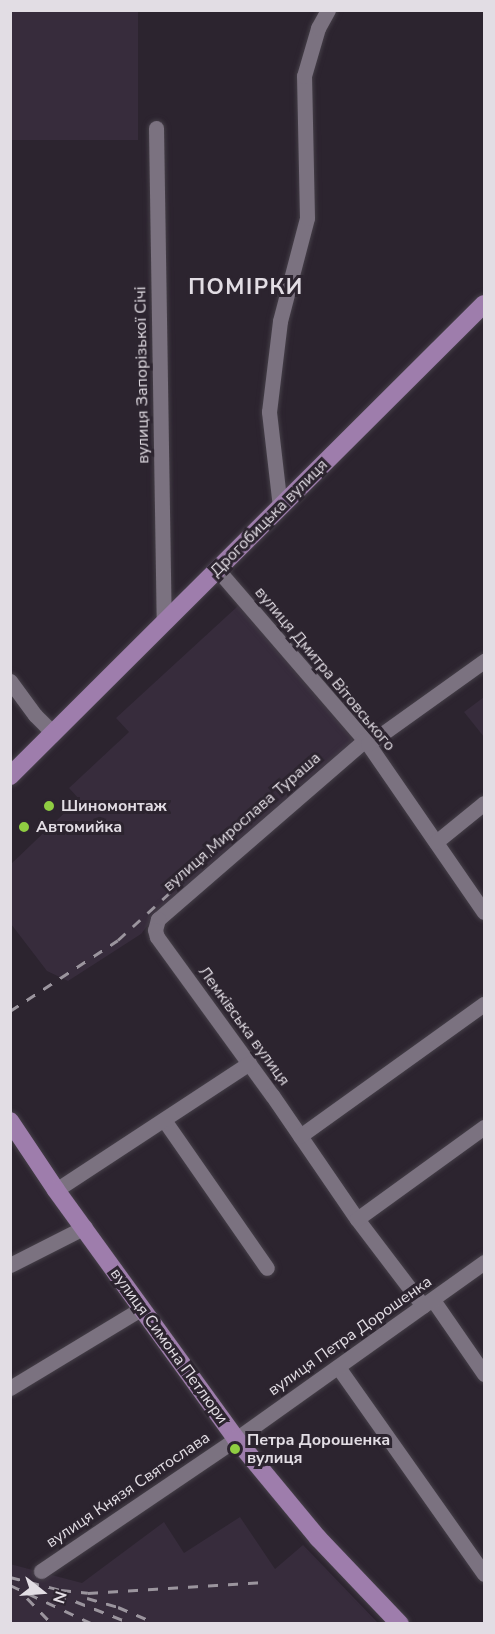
<!DOCTYPE html>
<html>
<head>
<meta charset="utf-8">
<style>
  body { margin:0 }
  #map { position:relative; width:495px; height:1634px; overflow:hidden; background:#2c242f; font-family:"Nunito Sans",sans-serif }
  div>[style] { position:absolute }
  .built>* { inset:0; background:#372c3c; transform-origin:0 0 }
  .roads { filter:drop-shadow(0 0 2px #453f48) drop-shadow(0 0 2px #453f48) }
  .minor>* { height:15px; margin:-7.5px; padding:0 7.5px; transform-origin:7.5px; border-radius:7.5px; background:#7b7280 }
  .major>* { height:18px; margin:-9px; padding:0 9px; transform-origin:9px; border-radius:9px; background:#9e7dac }
  .rail>* { height:3px; margin-top:-1.5px; transform-origin:0; background:repeating-linear-gradient(90deg,#9b959e 0 10px,transparent 0 20px) }
  .dots>* { width:16px; height:16px; translate:-50% -50%; box-sizing:border-box; border:3px solid #2c242f; border-radius:50% }
  span { translate:-50% -50%; white-space:nowrap; text-align:center; line-height:1.15; -webkit-text-stroke:6px #2c242f; paint-order:stroke }
  .street-label { font-size:16px; color:#e2dde4 }
  .poi-label { font-size:16px; color:#e2dde4; font-weight:700 }
  .left { translate:0 -50%; text-align:left }
  .district-label { font-size:22px; color:#e2dde4; font-weight:700; letter-spacing:1.5px }
  .frame { position:absolute; inset:0; border:12px solid #e2dde4; pointer-events:none }
  .north { position:absolute; left:12px; top:1562px; width:60px; height:60px; -webkit-text-stroke:4px #2c242f; paint-order:stroke; rotate:107deg; font-size:16px; font-weight:700; line-height:24px; text-align:center; color:#e2dde4 }
  .north::after { content:''; display:block; margin:auto; width:21px; height:27px; background:#e2dde4; clip-path:polygon(50% 0,100% 100%,50% 72%,0 100%) }
</style>
</head>
<body>
<div id="map">
  <div class="built">
    <i style="left:11px;top:10px;width:127px;height:130px"></i>
    <i style="clip-path:polygon(239px 605px,353px 734px,352px 747px,155px 916px,141px 934px,68px 981px,47px 971px,11px 924px,11px 864px,79px 799px,69px 788px,129px 732px,116px 718px)"></i>
    <i style="clip-path:polygon(484px 697px,484px 737px,464px 712px)"></i>
    <i style="clip-path:polygon(240px 1517px,275px 1569px,303px 1545px,378px 1623px,11px 1623px,10px 1564px,82px 1583px,164px 1522px,184px 1553px)"></i>
  </div>
  <div class="roads">
    <div class="minor">
      <i style="left:156px;top:128px;width:494px;rotate:89.1deg"></i>
      <i style="left:280px;top:507px;width:96px;rotate:-96.6deg"></i>
      <i style="left:269px;top:412px;width:92px;rotate:-83.1deg"></i>
      <i style="left:280px;top:321px;width:106px;rotate:-75.3deg"></i>
      <i style="left:307px;top:218px;width:142px;rotate:-91.2deg"></i>
      <i style="left:304px;top:76px;width:50px;rotate:-73.7deg"></i>
      <i style="left:318px;top:28px;width:21px;rotate:-61deg"></i>
      <i style="left:217px;top:569px;width:231px;rotate:49.2deg"></i>
      <i style="left:368px;top:744px;width:204px;rotate:55.4deg"></i>
      <i style="left:10px;top:681px;width:42px;rotate:53.7deg"></i>
      <i style="left:35px;top:715px;width:25px;rotate:45deg"></i>
      <i style="left:365px;top:740px;width:274px;rotate:139.1deg"></i>
      <i style="left:158px;top:919px;width:11px;rotate:105deg"></i>
      <i style="left:155px;top:930px;width:7px;rotate:74deg"></i>
      <i style="left:157px;top:937px;width:195px;rotate:54deg"></i>
      <i style="left:272px;top:1095px;width:150px;rotate:55.6deg"></i>
      <i style="left:357px;top:1219px;width:109px;rotate:52.8deg"></i>
      <i style="left:368px;top:744px;width:143px;rotate:-35.6deg"></i>
      <i style="left:436px;top:842px;width:62px;rotate:-39.1deg"></i>
      <i style="left:164px;top:1120px;width:180px;rotate:55.2deg"></i>
      <i style="left:300px;top:1136px;width:226px;rotate:-35.7deg"></i>
      <i style="left:56px;top:1190px;width:231px;rotate:-33.3deg"></i>
      <i style="left:357px;top:1219px;width:157px;rotate:-35.9deg"></i>
      <i style="left:10px;top:1265px;width:84px;rotate:-26.9deg"></i>
      <i style="left:433px;top:1300px;width:90px;rotate:55.4deg"></i>
      <i style="left:338px;top:1367px;width:253px;rotate:54.8deg"></i>
      <i style="left:10px;top:1388px;width:154px;rotate:-31.2deg"></i>
      <i style="left:41px;top:1571px;width:235px;rotate:-34.1deg"></i>
      <i style="left:236px;top:1439px;width:305px;rotate:-35.5deg"></i>
    </div>
    <div class="major">
      <i style="left:10px;top:776px;width:669px;rotate:-44.88deg"></i>
      <i style="left:10px;top:1121px;width:83px;rotate:56.3deg"></i>
      <i style="left:56px;top:1190px;width:307px;rotate:54.1deg"></i>
      <i style="left:236px;top:1439px;width:129px;rotate:50.4deg"></i>
      <i style="left:318px;top:1538px;width:119px;rotate:46.4deg"></i>
    </div>
  </div>
  <div class="rail">
    <i style="left:10px;top:1011px;width:129px;rotate:-33.3deg"></i>
    <i style="left:118px;top:940px;width:234px;rotate:-42.4deg"></i>
    <i style="left:10px;top:1577px;width:53px;rotate:14.3deg"></i>
    <i style="left:61px;top:1590px;width:27px;rotate:6deg"></i>
    <i style="left:88px;top:1593px;width:177px;rotate:-3.6deg"></i>
    <i style="left:10px;top:1585px;width:92px;rotate:25.2deg"></i>
    <i style="left:57px;top:1594px;width:82px;rotate:21.5deg"></i>
    <i style="left:27px;top:1598px;width:36px;rotate:46deg"></i>
    <i style="left:87px;top:1598px;width:32px;rotate:16deg"></i>
    <i style="left:118px;top:1607px;width:43px;rotate:23deg"></i>
  </div>
  <div class="dots">
    <i style="left:49px;top:806px;background:#8fcd42"></i>
    <i style="left:24px;top:827px;background:#8fcd42"></i>
    <i style="left:235px;top:1449px;background:#8fcd42"></i>
  </div>
  <div class="street-label">
    <span style="left:142px;top:375px;rotate:-91deg">вулиця Запорізької Січі</span>
    <span style="left:269px;top:518px;rotate:-45deg">Дрогобицька вулиця</span>
    <span style="left:325px;top:669px;rotate:50deg">вулиця Дмитра Вітовського</span>
    <span style="left:242px;top:822px;rotate:-41deg">вулиця Мирослава Тураша</span>
    <span style="left:244px;top:1026px;rotate:54deg">Лемківська вулиця</span>
    <span style="left:350px;top:1336px;rotate:-35deg">вулиця Петра Дорошенка</span>
    <span style="left:169px;top:1346px;rotate:54deg">вулиця Симона Петлюри</span>
    <span style="left:128px;top:1490px;rotate:-34deg">вулиця Князя Святослава</span>
  </div>
  <div class="poi-label">
    <span class="left" style="left:61px;top:806px">Шиномонтаж</span>
    <span class="left" style="left:36px;top:827px">Автомийка</span>
    <span class="left" style="left:247px;top:1449px">Петра Дорошенка<br>вулиця</span>
  </div>
  <div class="district-label">
    <span style="left:246px;top:288px">ПОМІРКИ</span>
  </div>
  <div class="frame"></div>
  <div class="north">N</div>
</div>
</body>
</html>
